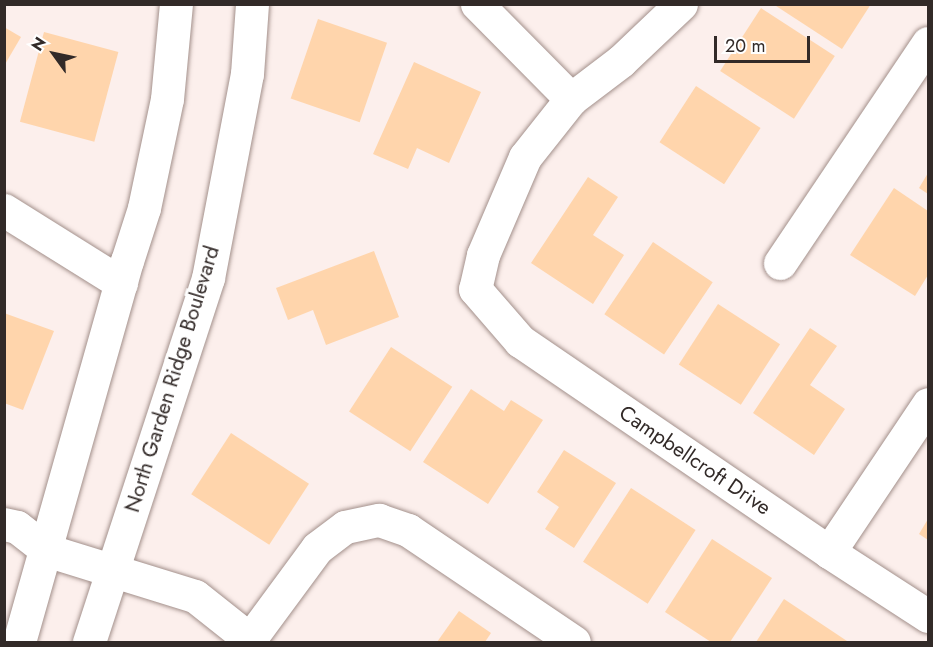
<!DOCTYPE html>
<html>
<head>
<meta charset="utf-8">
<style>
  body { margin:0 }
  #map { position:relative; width:933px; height:647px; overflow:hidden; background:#fcefec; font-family:Jost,sans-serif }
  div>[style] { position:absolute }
  .building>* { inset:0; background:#ffd5ac; transform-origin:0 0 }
  .roads { filter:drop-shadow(0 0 2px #a3908b) drop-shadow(0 0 2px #a3908b) }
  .minor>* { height:33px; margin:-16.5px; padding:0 16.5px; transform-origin:16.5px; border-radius:16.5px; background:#fff }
  .major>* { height:33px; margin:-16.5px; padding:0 16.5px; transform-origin:16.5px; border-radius:16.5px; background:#fff }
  span { translate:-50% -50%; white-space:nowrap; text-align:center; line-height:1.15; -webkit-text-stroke:6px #fff; paint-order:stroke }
  .street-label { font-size:21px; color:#322a28 }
  .frame { position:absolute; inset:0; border:6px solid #322a28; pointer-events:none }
  .north { position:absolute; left:24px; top:24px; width:60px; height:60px; -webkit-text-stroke:4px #fff; paint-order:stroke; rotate:303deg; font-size:16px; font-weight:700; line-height:24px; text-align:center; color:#322a28 }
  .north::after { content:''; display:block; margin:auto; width:21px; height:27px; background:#322a28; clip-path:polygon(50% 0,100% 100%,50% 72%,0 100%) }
  .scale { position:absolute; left:714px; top:36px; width:96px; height:27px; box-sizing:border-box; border:3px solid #322a28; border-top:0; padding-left:8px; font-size:18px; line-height:21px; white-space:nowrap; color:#322a28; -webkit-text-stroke:4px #fff; paint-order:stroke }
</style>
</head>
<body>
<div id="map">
  <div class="building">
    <i style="clip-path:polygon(773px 4px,871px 4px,842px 49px)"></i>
    <i style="left:761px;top:8px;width:88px;height:75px;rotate:33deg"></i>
    <i style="left:318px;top:19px;width:73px;height:84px;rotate:19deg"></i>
    <i style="clip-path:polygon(4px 27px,21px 37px,4px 66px)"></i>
    <i style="left:44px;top:32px;width:77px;height:93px;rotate:15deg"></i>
    <i style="clip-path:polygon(414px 62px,481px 92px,449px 163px,417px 148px,408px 169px,373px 154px)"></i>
    <i style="left:696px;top:86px;width:77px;height:67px;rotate:33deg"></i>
    <i style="clip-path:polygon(928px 173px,928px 194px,919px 188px)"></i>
    <i style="clip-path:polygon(588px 177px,618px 197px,593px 235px,624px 255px,593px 304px,531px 263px)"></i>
    <i style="clip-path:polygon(894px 188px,928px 211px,928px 275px,915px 296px,850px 255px)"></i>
    <i style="left:653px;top:242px;width:72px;height:87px;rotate:34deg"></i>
    <i style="clip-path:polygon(374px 251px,399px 317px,326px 345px,313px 310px,288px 320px,276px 288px)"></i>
    <i style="left:718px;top:304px;width:74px;height:72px;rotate:33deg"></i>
    <i style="clip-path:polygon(4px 313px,54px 331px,23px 410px,4px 403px)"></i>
    <i style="clip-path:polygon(810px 328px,837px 346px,810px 385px,845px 409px,814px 455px,753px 413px)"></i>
    <i style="left:391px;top:347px;width:73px;height:77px;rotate:33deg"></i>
    <i style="clip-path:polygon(471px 389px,504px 411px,511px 400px,543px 420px,488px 504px,423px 462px)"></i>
    <i style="left:231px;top:433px;width:93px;height:73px;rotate:33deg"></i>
    <i style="clip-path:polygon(564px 450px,616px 483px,574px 548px,545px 529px,559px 507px,537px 492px)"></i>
    <i style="left:631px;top:488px;width:77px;height:88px;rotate:33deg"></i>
    <i style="clip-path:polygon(928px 519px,928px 540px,919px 534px)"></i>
    <i style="clip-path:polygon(712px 539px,772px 578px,730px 642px,711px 642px,665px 612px)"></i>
    <i style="clip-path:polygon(784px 599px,847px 641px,846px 642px,756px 642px)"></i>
    <i style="clip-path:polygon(459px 611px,491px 633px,485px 642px,437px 642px)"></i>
  </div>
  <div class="roads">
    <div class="minor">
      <i style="left:477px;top:4px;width:134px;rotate:45.3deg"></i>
      <i style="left:681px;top:4px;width:83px;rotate:136.5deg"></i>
      <i style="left:621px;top:61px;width:63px;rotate:142.8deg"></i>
      <i style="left:571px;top:99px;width:74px;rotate:128.4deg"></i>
      <i style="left:525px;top:157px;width:107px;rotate:113.2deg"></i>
      <i style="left:483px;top:255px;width:35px;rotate:103deg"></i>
      <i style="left:475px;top:289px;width:69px;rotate:49.1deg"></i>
      <i style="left:520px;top:341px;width:374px;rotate:34.3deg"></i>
      <i style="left:829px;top:552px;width:118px;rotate:32.9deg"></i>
      <i style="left:4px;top:210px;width:138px;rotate:32deg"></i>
      <i style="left:780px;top:263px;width:265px;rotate:-56.1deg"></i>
      <i style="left:4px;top:524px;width:13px;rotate:13deg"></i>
      <i style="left:17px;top:527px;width:37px;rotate:38deg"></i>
      <i style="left:46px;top:550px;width:156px;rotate:17.2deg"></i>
      <i style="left:195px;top:596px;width:74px;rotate:38.4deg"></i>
      <i style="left:829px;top:552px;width:178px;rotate:-56.2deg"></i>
      <i style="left:250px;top:639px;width:113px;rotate:-53.6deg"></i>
      <i style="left:317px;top:548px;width:35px;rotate:-37deg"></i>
      <i style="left:345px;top:527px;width:35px;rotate:-12deg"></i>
      <i style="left:379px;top:520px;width:31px;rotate:19deg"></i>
      <i style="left:408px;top:530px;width:200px;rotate:34deg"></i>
    </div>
    <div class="major">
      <i style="left:19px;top:642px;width:396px;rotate:-74.2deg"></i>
      <i style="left:127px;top:261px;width:56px;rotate:-72.2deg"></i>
      <i style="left:144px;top:208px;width:111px;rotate:-78.1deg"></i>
      <i style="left:167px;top:99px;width:95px;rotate:-84.6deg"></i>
      <i style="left:89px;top:642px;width:383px;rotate:-71.9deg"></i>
      <i style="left:208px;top:278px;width:208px;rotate:-79.2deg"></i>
      <i style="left:247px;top:74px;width:70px;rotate:-85.9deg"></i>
    </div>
  </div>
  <div class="street-label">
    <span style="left:172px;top:379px;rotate:-73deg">North Garden Ridge Boulevard</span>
    <span style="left:695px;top:460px;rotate:34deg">Campbellcroft Drive</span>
  </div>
  <div class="frame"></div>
  <div class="north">N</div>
  <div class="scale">20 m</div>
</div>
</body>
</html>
